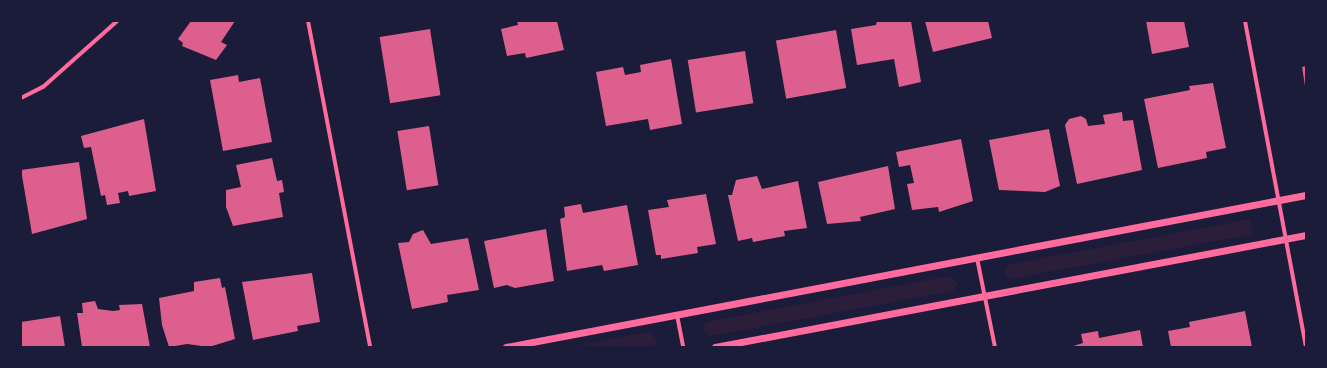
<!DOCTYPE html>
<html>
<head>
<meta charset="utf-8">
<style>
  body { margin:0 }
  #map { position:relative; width:1327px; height:368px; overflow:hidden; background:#1b1b3a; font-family:Signika,sans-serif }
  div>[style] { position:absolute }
  .green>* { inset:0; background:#2a1e3b }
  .building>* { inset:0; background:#dd5f8e; transform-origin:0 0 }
  .minor>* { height:4px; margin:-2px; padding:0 2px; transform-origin:2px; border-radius:2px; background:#ff6b9d }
  .tertiary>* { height:7px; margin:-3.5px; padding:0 3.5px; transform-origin:3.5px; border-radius:3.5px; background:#ff6b9d }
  span { translate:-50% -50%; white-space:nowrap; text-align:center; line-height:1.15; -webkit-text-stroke:3px #1b1b3a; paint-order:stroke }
  .frame { position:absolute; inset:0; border:22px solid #1b1b3a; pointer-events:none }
</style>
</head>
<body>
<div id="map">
  <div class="green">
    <i style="clip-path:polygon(1250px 219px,1253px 234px,1011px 279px,1005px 276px,1005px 268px,1011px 264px)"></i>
    <i style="clip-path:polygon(949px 276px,958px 283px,953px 291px,711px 336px,703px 330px,704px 324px,711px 321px)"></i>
    <i style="clip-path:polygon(649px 332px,658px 341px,653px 347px,570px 347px)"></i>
  </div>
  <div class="building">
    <i style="clip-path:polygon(191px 21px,235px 21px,221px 42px,227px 45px,216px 60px,182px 46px,183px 43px,178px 39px)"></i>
    <i style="clip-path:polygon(517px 21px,557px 21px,564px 50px,526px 58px,525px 53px,507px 56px,501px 29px,518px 25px)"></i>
    <i style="clip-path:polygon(877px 21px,911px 21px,921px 82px,899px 87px,894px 59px,857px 65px,851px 29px,876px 25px)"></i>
    <i style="clip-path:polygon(925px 21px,988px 21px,992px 38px,933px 52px)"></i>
    <i style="clip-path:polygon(1146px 21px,1184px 21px,1189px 47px,1152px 54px)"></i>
    <i style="left:430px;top:29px;width:67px;height:51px;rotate:81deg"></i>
    <i style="left:836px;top:30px;width:59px;height:61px;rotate:80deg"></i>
    <i style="left:745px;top:51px;width:53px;height:58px;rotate:81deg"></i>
    <i style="clip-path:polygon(671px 59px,682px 124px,650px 130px,648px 119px,606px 126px,596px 72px,623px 67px,625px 75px,641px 72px,640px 65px)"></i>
    <i style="clip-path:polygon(1306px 66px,1306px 86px,1305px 86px,1302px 67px)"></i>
    <i style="clip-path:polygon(238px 75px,239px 82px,260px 78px,272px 142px,223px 151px,210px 80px)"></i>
    <i style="clip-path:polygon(1213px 83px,1226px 148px,1206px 152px,1207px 158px,1158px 168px,1144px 99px,1190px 90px,1189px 86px)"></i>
    <i style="clip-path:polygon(1122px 112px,1123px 121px,1133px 120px,1142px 170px,1077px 184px,1065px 125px,1069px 119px,1081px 116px,1086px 119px,1088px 126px,1105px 124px,1103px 115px)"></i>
    <i style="clip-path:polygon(144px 119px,156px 191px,129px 196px,128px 191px,118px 193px,120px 203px,107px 205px,105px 195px,101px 196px,91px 147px,84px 148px,81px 136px)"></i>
    <i style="left:429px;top:126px;width:60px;height:32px;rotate:81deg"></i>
    <i style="clip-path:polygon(1049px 129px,1060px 186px,1045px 192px,999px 190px,989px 140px)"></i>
    <i style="clip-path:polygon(961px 139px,973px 201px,939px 212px,938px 207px,912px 210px,907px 184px,914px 183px,910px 165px,899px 167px,896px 152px)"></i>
    <i style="clip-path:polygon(272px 158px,277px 181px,282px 180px,284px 192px,279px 193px,283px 217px,233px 226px,226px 207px,226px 190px,241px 187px,236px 165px)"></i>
    <i style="clip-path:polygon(79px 162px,87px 219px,32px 234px,21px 170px)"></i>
    <i style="clip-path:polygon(888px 166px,895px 209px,860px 217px,861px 221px,827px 224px,818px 182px)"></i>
    <i style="clip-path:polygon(757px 176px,762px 189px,798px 181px,807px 228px,784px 231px,785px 236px,753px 242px,752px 238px,738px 241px,728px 195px,732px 195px,736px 180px)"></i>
    <i style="clip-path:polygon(706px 194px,716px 244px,697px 247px,698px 253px,661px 259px,661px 255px,656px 255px,648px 210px,669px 207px,667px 200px)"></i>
    <i style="clip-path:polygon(581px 204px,583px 213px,627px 205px,638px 265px,604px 271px,602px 265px,567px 271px,560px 219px,565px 217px,564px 207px)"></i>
    <i style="clip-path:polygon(546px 229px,554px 281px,515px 288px,507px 285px,494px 288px,484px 241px)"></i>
    <i style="clip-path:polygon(423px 230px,431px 244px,468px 238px,479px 290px,447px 295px,448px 302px,412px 309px,398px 243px,409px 242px,413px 234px)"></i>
    <i style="clip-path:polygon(312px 273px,320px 322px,297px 326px,298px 331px,253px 340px,242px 282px)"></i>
    <i style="clip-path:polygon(220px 278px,222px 288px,225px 287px,235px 339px,209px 347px,187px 344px,169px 347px,162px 325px,159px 298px,194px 291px,194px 282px)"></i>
    <i style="clip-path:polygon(95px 301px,98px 309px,113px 311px,120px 310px,119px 305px,142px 304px,150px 347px,82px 347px,77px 313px,83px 313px,82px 303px)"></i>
    <i style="clip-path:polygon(1245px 311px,1252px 347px,1171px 347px,1168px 331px,1190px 327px,1189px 322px)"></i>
    <i style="clip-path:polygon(60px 316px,65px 347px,21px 347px,21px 322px)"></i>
    <i style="clip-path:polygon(1140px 330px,1143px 347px,1070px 347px,1083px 343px,1081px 334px,1098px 331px,1099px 338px)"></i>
  </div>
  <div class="minor">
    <i style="left:308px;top:21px;width:332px;rotate:79.2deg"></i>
    <i style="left:1245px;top:21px;width:331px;rotate:79.4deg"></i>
    <i style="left:21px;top:98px;width:25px;rotate:-27deg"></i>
    <i style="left:43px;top:87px;width:99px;rotate:-41.7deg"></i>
    <i style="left:977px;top:258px;width:91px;rotate:78.6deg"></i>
    <i style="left:677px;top:315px;width:33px;rotate:79deg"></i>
  </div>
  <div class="tertiary">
    <i style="left:506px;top:347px;width:814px;rotate:-10.76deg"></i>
    <i style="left:715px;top:347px;width:602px;rotate:-10.73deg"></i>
  </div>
  <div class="frame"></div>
</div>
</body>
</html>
